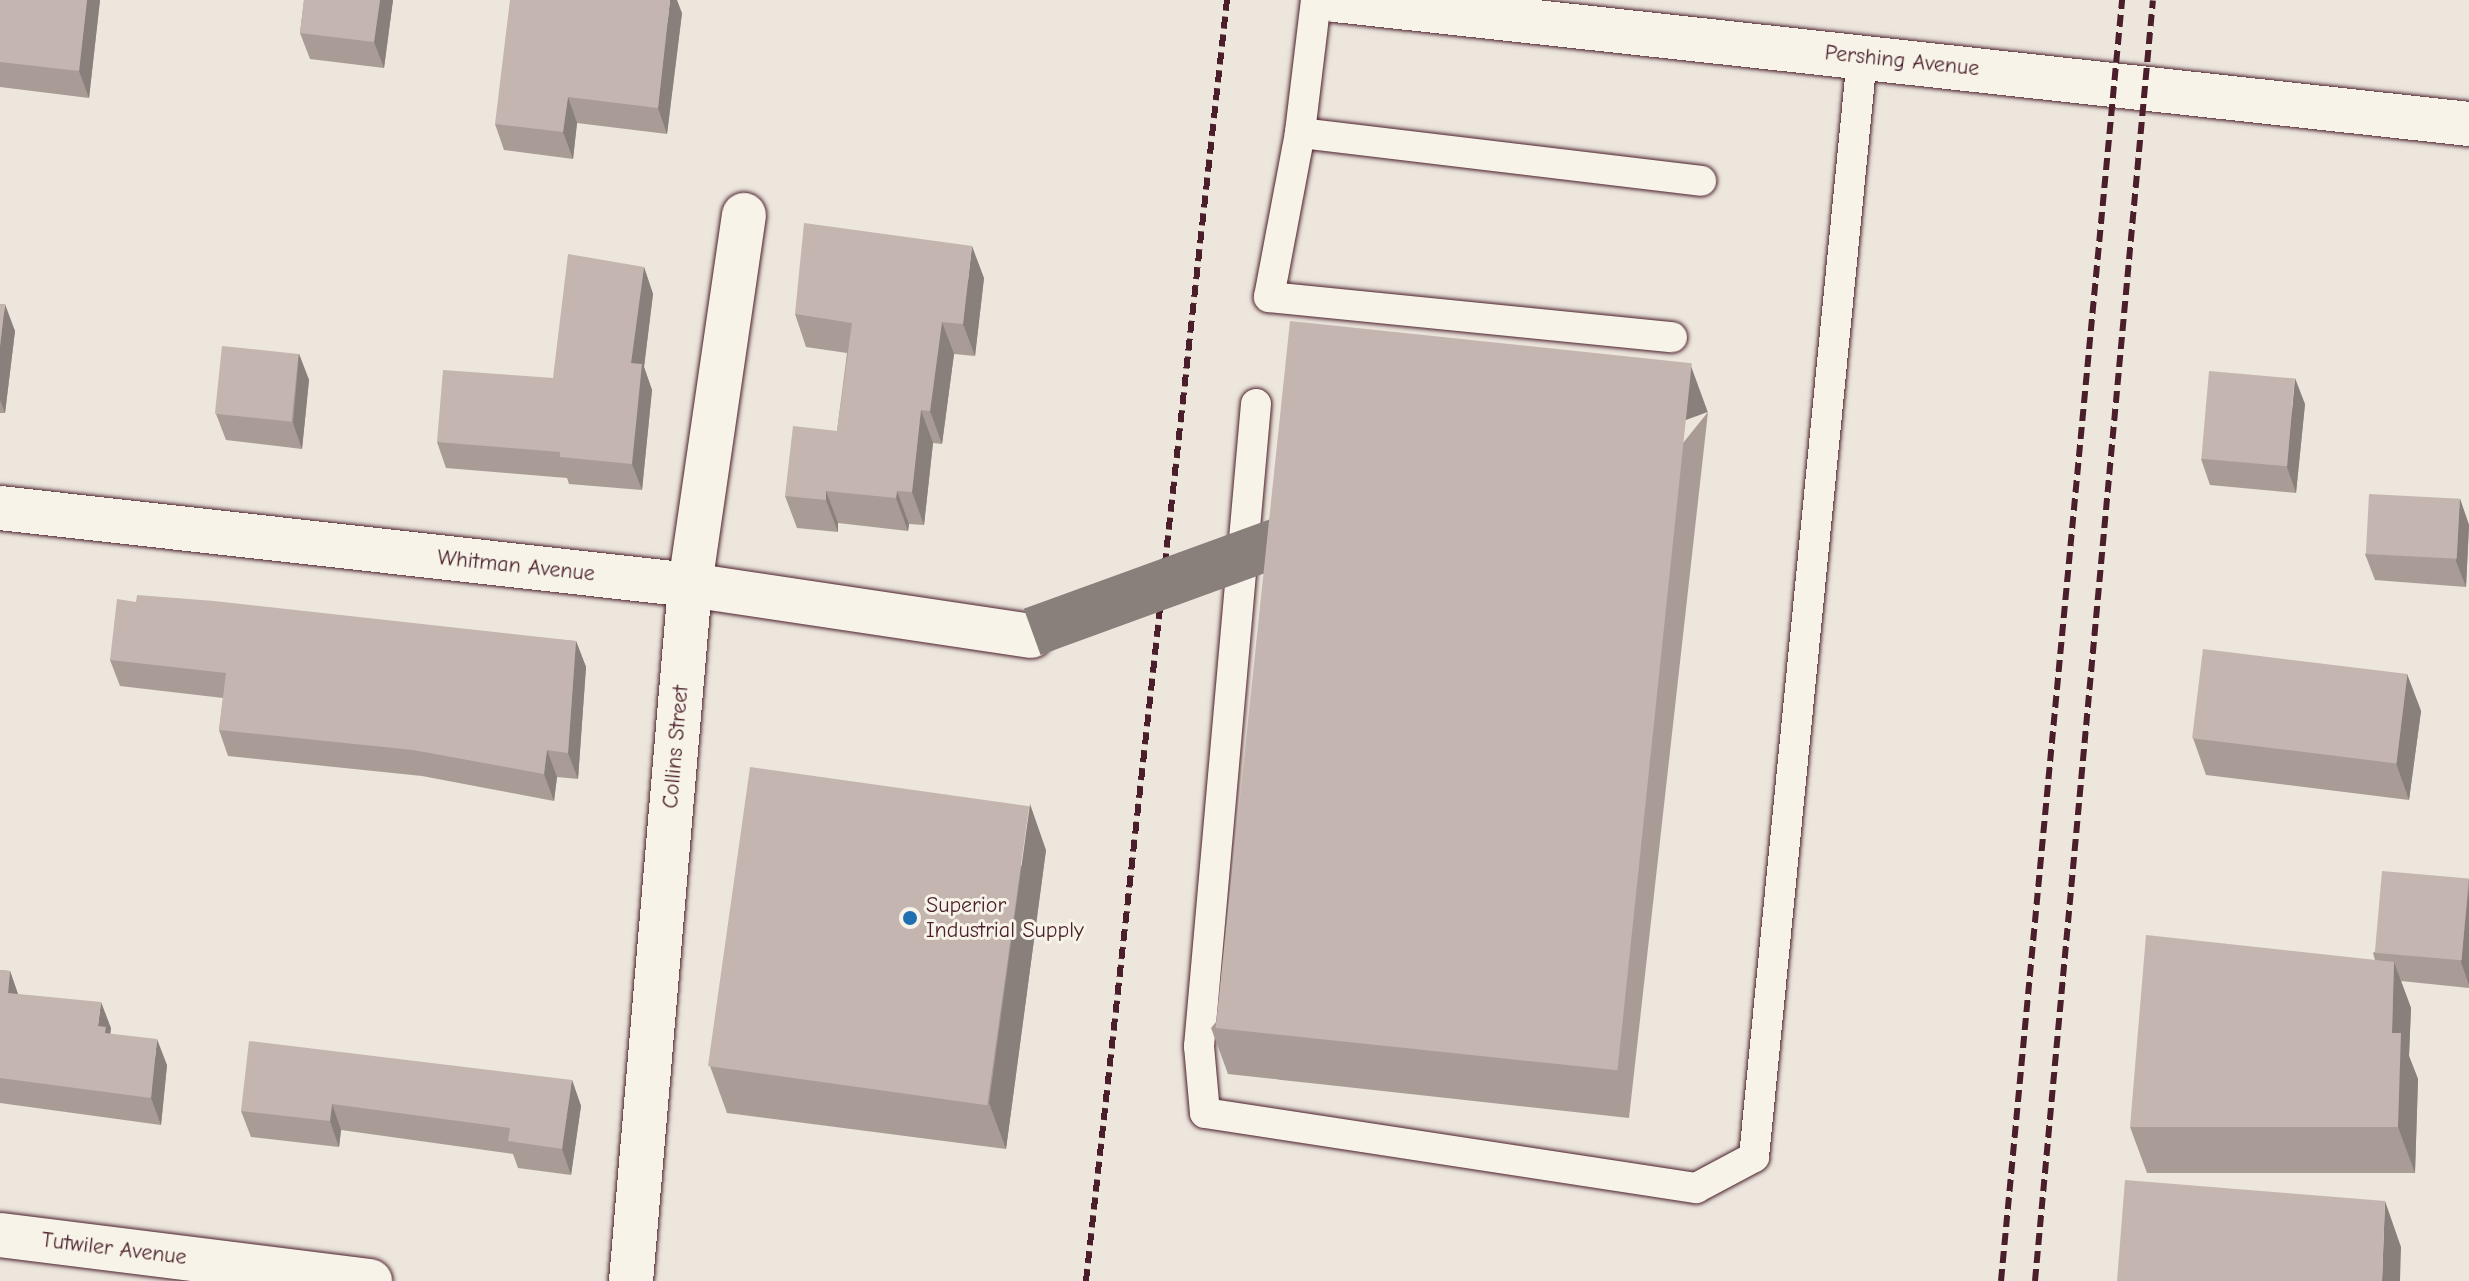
<!DOCTYPE html>
<html>
<head>
<meta charset="utf-8">
<style>
  body { margin:0 }
  #map { position:relative; width:2469px; height:1281px; overflow:hidden; background:#ece6dd; font-family:"Comic Neue",sans-serif }
  div>[style] { position:absolute }
  .roads { filter:drop-shadow(0 0 2px #4a1f2b) drop-shadow(0 0 2px #4a1f2b) }
  .service>* { height:30px; margin:-15px; padding:0 15px; transform-origin:15px; border-radius:15px; background:#f7f3e8 }
  .minor>* { height:44px; margin:-22px; padding:0 22px; transform-origin:22px; border-radius:22px; background:#f7f3e8 }
  .tertiary>* { height:44px; margin:-22px; padding:0 22px; transform-origin:22px; border-radius:22px; background:#f7f3e8 }
  .rail>* { height:6px; margin-top:-3px; transform-origin:0; background:repeating-linear-gradient(90deg,#4a1f2b 0 12px,transparent 0 18px) }
  .wall>* { inset:0; background:#a99c97 }
  .shaded-wall>* { inset:0; background:#897f7b; transform-origin:0 0 }
  .building>* { inset:0; background:#c4b5b0; transform-origin:0 0 }
  .dots>* { width:22px; height:22px; translate:-50% -50%; box-sizing:border-box; border:4px solid #f7f3e8; border-radius:50% }
  span { translate:-50% -50%; white-space:nowrap; text-align:center; line-height:1.15; -webkit-text-stroke:6px #f7f3e8; paint-order:stroke }
  .street-label { font-size:22px; color:#4a1f2b }
  .poi-label { font-size:22px; color:#4a1f2b }
  .left { translate:0 -50%; text-align:left }
</style>
</head>
<body>
<div id="map">
  <div class="roads">
    <div class="service">
      <i style="left:1316px;top:0;width:134px;rotate:96.9deg"></i>
      <i style="left:1300px;top:133px;width:404px;rotate:6.8deg"></i>
      <i style="left:1300px;top:133px;width:167px;rotate:100.7deg"></i>
      <i style="left:1269px;top:297px;width:405px;rotate:5.7deg"></i>
      <i style="left:1256px;top:404px;width:645px;rotate:95.07deg"></i>
      <i style="left:1199px;top:1046px;width:67px;rotate:84.9deg"></i>
      <i style="left:1205px;top:1113px;width:497px;rotate:8.7deg"></i>
      <i style="left:1696px;top:1188px;width:66px;rotate:-28.1deg"></i>
      <i style="left:1754px;top:1157px;width:1105px;rotate:-84.39deg"></i>
    </div>
    <div class="minor">
      <i style="left:0;top:508px;width:694px;rotate:6.37deg"></i>
      <i style="left:690px;top:585px;width:345px;rotate:8.5deg"></i>
      <i style="left:0;top:1235px;width:373px;rotate:7.1deg"></i>
      <i style="left:631px;top:1281px;width:698px;rotate:-85.15deg"></i>
      <i style="left:690px;top:585px;width:374px;rotate:-81.7deg"></i>
    </div>
    <div class="tertiary">
      <i style="left:1335px;top:0;width:1141px;rotate:6.24deg"></i>
    </div>
  </div>
  <div class="rail">
    <i style="left:1086px;top:1281px;width:1289px;rotate:-83.72deg"></i>
    <i style="left:2001px;top:1281px;width:1287px;rotate:-84.6deg"></i>
    <i style="left:2035px;top:1281px;width:1286px;rotate:-84.74deg"></i>
  </div>
  <div class="wall">
    <i style="clip-path:polygon(0 0,100px 0,89px 98px,0 87px)"></i>
    <i style="clip-path:polygon(304px 0,393px 0,384px 68px,310px 59px,300px 33px)"></i>
    <i style="clip-path:polygon(682px 13px,667px 134px,577px 123px,573px 159px,504px 150px,495px 124px)"></i>
    <i style="clip-path:polygon(644px 267px,653px 294px,644px 367px,652px 390px,642px 490px,569px 484px,567px 478px,446px 468px,437px 442px,553px 378px)"></i>
    <i style="clip-path:polygon(984px 278px,975px 356px,954px 354px,942px 444px,933px 443px,924px 525px,909px 524px,908px 531px,838px 523px,838px 532px,797px 528px,785px 496px,837px 431px,847px 353px,806px 347px,795px 314px)"></i>
    <i style="clip-path:polygon(0 304px,15px 331px,5px 413px,0 413px)"></i>
    <i style="clip-path:polygon(299px 354px,309px 380px,302px 449px,226px 440px,216px 414px)"></i>
    <i style="clip-path:polygon(2305px 404px,2296px 493px,2210px 485px,2201px 459px)"></i>
    <i style="clip-path:polygon(1708px 412px,1629px 1118px,1228px 1074px,1211px 1028px)"></i>
    <i style="clip-path:polygon(2460px 499px,2469px 525px,2466px 587px,2375px 580px,2365px 554px)"></i>
    <i style="clip-path:polygon(136px 602px,576px 641px,586px 667px,578px 779px,557px 777px,554px 801px,422px 776px,228px 756px,219px 730px,223px 698px,120px 686px,110px 660px)"></i>
    <i style="clip-path:polygon(2407px 674px,2421px 711px,2409px 800px,2206px 775px,2193px 738px)"></i>
    <i style="clip-path:polygon(1046px 850px,1006px 1149px,727px 1113px,710px 1066px)"></i>
    <i style="clip-path:polygon(2469px 879px,2469px 988px,2401px 981px,2411px 1008px,2409px 1056px,2418px 1079px,2415px 1173px,2147px 1173px,2130px 1127px,2375px 960px,2373px 953px)"></i>
    <i style="clip-path:polygon(0 970px,10px 971px,18px 994px,111px 1028px,110px 1034px,167px 1065px,161px 1125px,0 1103px)"></i>
    <i style="clip-path:polygon(572px 1080px,581px 1106px,571px 1175px,518px 1168px,513px 1154px,341px 1130px,339px 1147px,251px 1137px,241px 1111px)"></i>
  </div>
  <div class="shaded-wall">
    <i style="clip-path:polygon(87px 0,100px 0,89px 98px,79px 71px)"></i>
    <i style="clip-path:polygon(380px 0,393px 0,384px 68px,374px 42px)"></i>
    <i style="clip-path:polygon(670px 0,677px 0,682px 13px,667px 134px,658px 108px)"></i>
    <i style="clip-path:polygon(568px 97px,577px 123px,573px 159px,563px 132px)"></i>
    <i style="clip-path:polygon(972px 246px,984px 278px,975px 356px,963px 324px)"></i>
    <i style="clip-path:polygon(644px 267px,653px 294px,644px 367px,652px 390px,642px 490px,632px 464px,631px 363px)"></i>
    <i style="clip-path:polygon(5px 304px,15px 331px,5px 413px,0 400px,0 346px)"></i>
    <i style="clip-path:polygon(942px 322px,954px 354px,942px 444px,930px 411px)"></i>
    <i style="clip-path:polygon(299px 354px,309px 380px,302px 449px,293px 423px)"></i>
    <i style="left:1691px;top:366px;width:49px;height:710px;rotate:70deg"></i>
    <i style="clip-path:polygon(2295px 378px,2305px 404px,2296px 493px,2287px 467px)"></i>
    <i style="clip-path:polygon(921px 410px,933px 443px,924px 525px,912px 492px)"></i>
    <i style="clip-path:polygon(826px 491px,838px 523px,838px 532px,826px 500px)"></i>
    <i style="clip-path:polygon(897px 491px,909px 524px,908px 531px,896px 498px)"></i>
    <i style="clip-path:polygon(2460px 499px,2469px 525px,2466px 587px,2456px 561px)"></i>
    <i style="clip-path:polygon(576px 641px,586px 667px,578px 779px,568px 753px)"></i>
    <i style="clip-path:polygon(2407px 674px,2421px 711px,2409px 800px,2396px 763px)"></i>
    <i style="clip-path:polygon(547px 750px,557px 777px,554px 801px,544px 774px)"></i>
    <i style="clip-path:polygon(1030px 804px,1046px 850px,1006px 1149px,989px 1103px)"></i>
    <i style="clip-path:polygon(2469px 886px,2469px 985px,2461px 962px)"></i>
    <i style="clip-path:polygon(2394px 962px,2411px 1008px,2409px 1056px,2418px 1079px,2415px 1173px,2398px 1127px,2392px 1033px)"></i>
    <i style="clip-path:polygon(10px 971px,19px 997px,8px 993px)"></i>
    <i style="clip-path:polygon(101px 1002px,111px 1028px,110px 1037px,98px 1026px)"></i>
    <i style="clip-path:polygon(157px 1039px,167px 1065px,161px 1125px,151px 1098px)"></i>
    <i style="clip-path:polygon(572px 1080px,581px 1106px,571px 1175px,562px 1149px)"></i>
    <i style="clip-path:polygon(332px 1104px,341px 1130px,339px 1147px,330px 1121px)"></i>
    <i style="clip-path:polygon(2385px 1201px,2401px 1247px,2400px 1281px,2382px 1281px)"></i>
  </div>
  <div class="building">
    <i style="clip-path:polygon(0 0,87px 0,79px 71px,0 62px)"></i>
    <i style="clip-path:polygon(304px 0,380px 0,374px 42px,300px 33px)"></i>
    <i style="clip-path:polygon(510px 0,670px 0,658px 108px,568px 97px,563px 132px,495px 124px)"></i>
    <i style="clip-path:polygon(804px 223px,972px 246px,963px 324px,942px 322px,930px 411px,921px 410px,912px 492px,897px 491px,896px 498px,826px 491px,826px 500px,785px 496px,793px 426px,837px 431px,852px 323px,795px 314px)"></i>
    <i style="clip-path:polygon(568px 254px,644px 267px,631px 363px,642px 364px,632px 464px,560px 457px,560px 452px,437px 442px,443px 370px,553px 378px)"></i>
    <i style="clip-path:polygon(0 304px,5px 304px,0 346px)"></i>
    <i style="left:1290px;top:321px;width:404px;height:711px;rotate:6deg"></i>
    <i style="left:222px;top:346px;width:77px;height:68px;rotate:6deg"></i>
    <i style="left:2209px;top:371px;width:86px;height:88px;rotate:5deg"></i>
    <i style="left:2369px;top:494px;width:91px;height:60px;rotate:3deg"></i>
    <i style="clip-path:polygon(137px 595px,214px 601px,576px 641px,568px 753px,547px 750px,544px 774px,413px 750px,219px 730px,226px 673px,110px 660px,117px 599px,136px 602px)"></i>
    <i style="left:2203px;top:649px;width:206px;height:90px;rotate:7deg"></i>
    <i style="left:750px;top:767px;width:282px;height:302px;rotate:8deg"></i>
    <i style="left:2382px;top:871px;width:87px;height:82px;rotate:5deg"></i>
    <i style="clip-path:polygon(2146px 935px,2394px 962px,2392px 1033px,2401px 1033px,2398px 1127px,2130px 1127px)"></i>
    <i style="clip-path:polygon(0 970px,10px 971px,8px 993px,101px 1002px,98px 1026px,106px 1027px,105px 1033px,157px 1039px,151px 1098px,0 1078px)"></i>
    <i style="clip-path:polygon(249px 1041px,572px 1080px,562px 1149px,508px 1141px,510px 1128px,332px 1104px,330px 1121px,241px 1111px)"></i>
    <i style="clip-path:polygon(2125px 1180px,2385px 1201px,2382px 1281px,2117px 1281px)"></i>
  </div>
  <div class="dots">
    <i style="left:910px;top:918px;background:#1f6fb2"></i>
  </div>
  <div class="street-label">
    <span style="left:1902px;top:61px;rotate:6deg">Pershing Avenue</span>
    <span style="left:516px;top:566px;rotate:6deg">Whitman Avenue</span>
    <span style="left:676px;top:747px;rotate:-85deg">Collins Street</span>
    <span style="left:114px;top:1249px;rotate:7deg">Tutwiler Avenue</span>
  </div>
  <div class="poi-label">
    <span class="left" style="left:926px;top:918px">Superior<br>Industrial Supply</span>
  </div>
</div>
</body>
</html>
